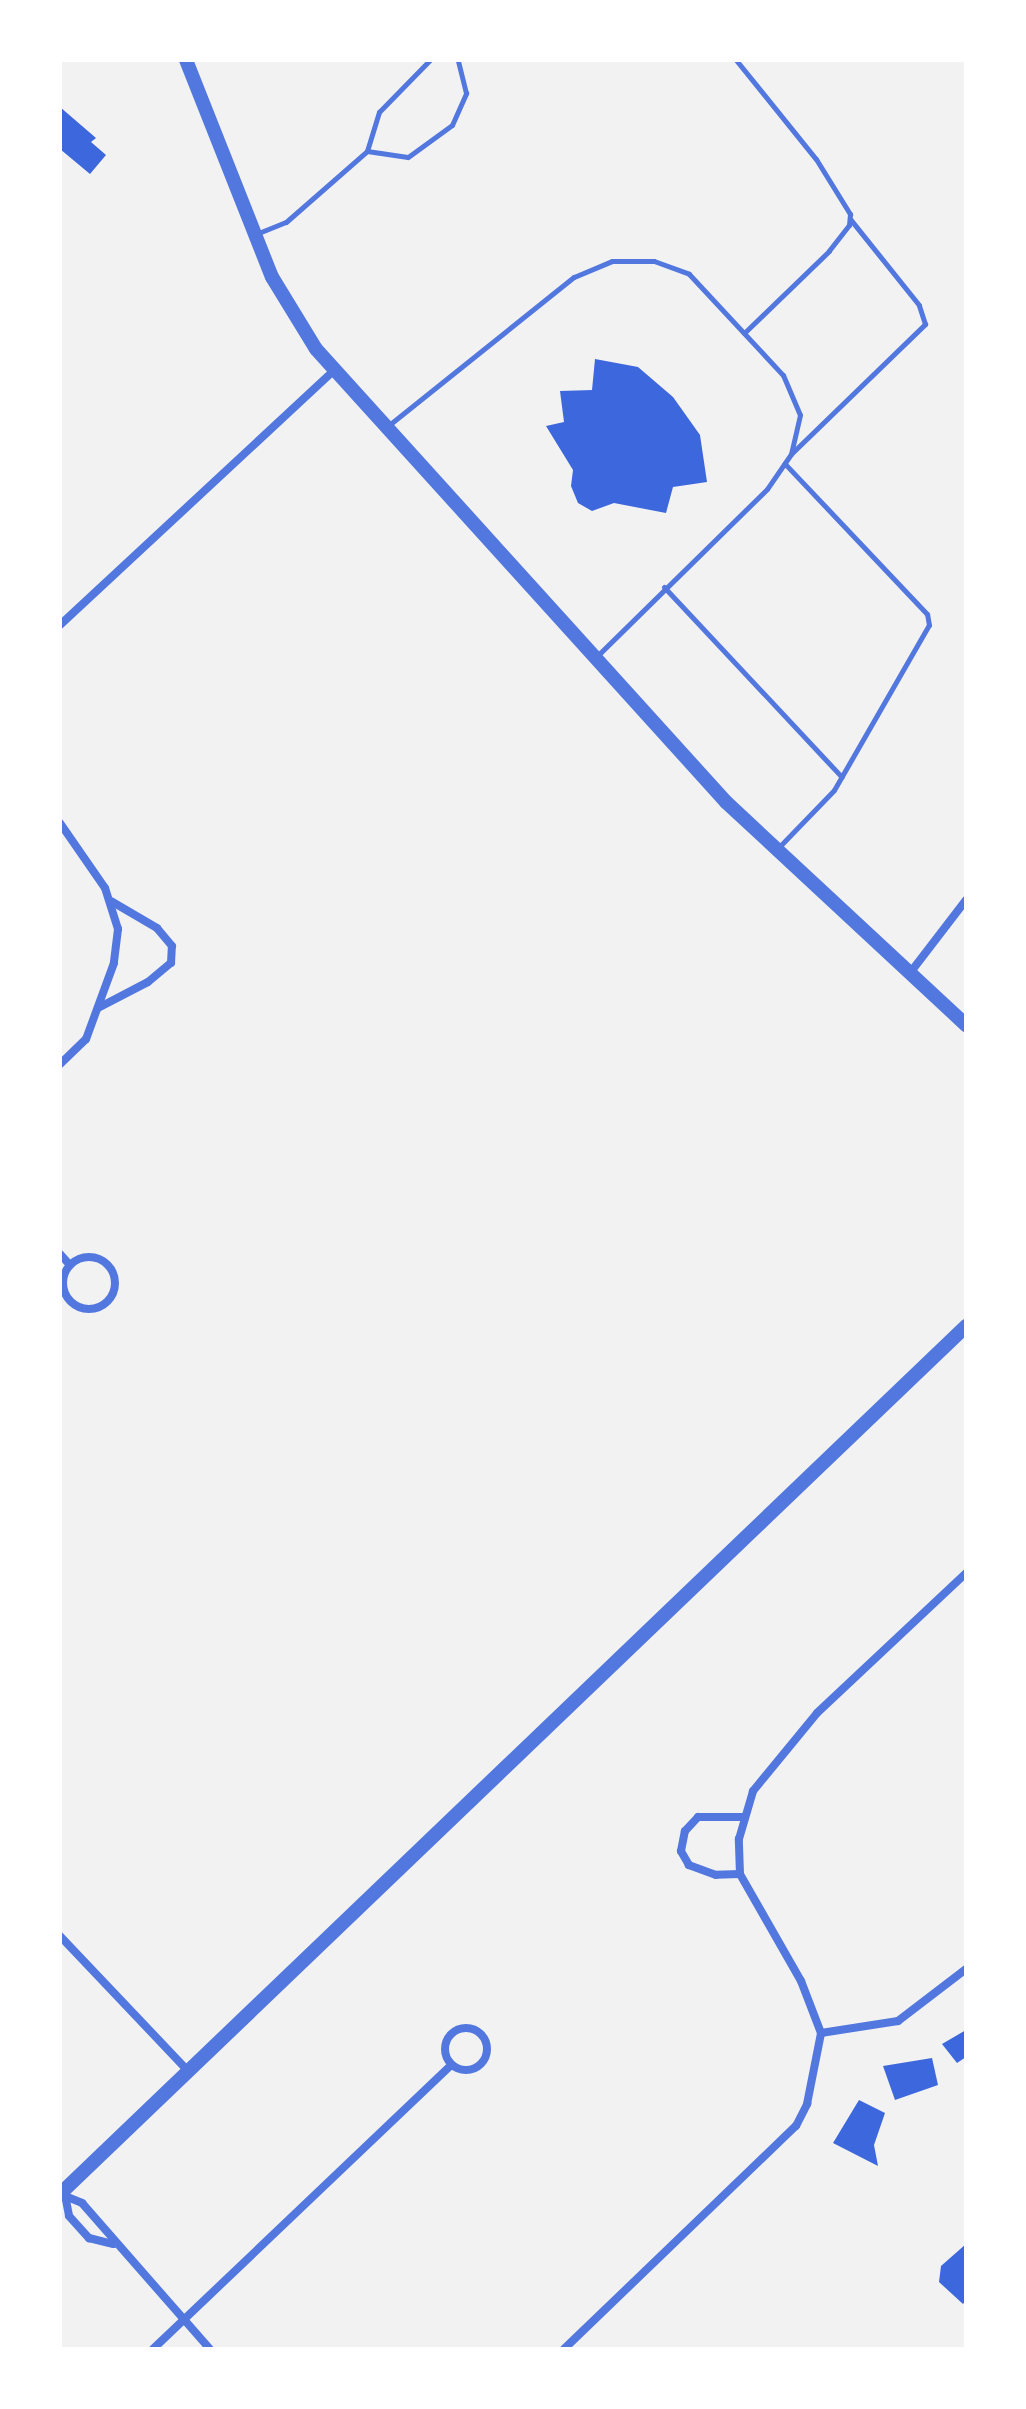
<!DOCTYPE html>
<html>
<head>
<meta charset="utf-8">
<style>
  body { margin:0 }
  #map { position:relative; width:1026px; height:2409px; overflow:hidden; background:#f2f2f2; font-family:"PT Sans Narrow",sans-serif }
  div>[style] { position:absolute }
  .building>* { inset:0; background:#3d67dc }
  .service>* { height:5px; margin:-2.5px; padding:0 2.5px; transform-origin:2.5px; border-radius:2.5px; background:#5277de }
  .minor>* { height:8px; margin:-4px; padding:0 4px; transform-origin:4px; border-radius:4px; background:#5277de }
  .minor>.ring { margin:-4px; padding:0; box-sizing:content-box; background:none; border:8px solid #5277de; border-radius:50% }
  .tertiary>* { height:14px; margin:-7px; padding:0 7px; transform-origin:7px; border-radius:7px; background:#5277de }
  span { translate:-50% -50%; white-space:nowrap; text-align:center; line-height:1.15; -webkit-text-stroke:8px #fff; paint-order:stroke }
  .frame { position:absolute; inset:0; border:62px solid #fff; pointer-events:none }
</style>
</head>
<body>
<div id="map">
  <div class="building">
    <i style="clip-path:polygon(60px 107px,96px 138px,91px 142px,106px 155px,90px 174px,60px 149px)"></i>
    <i style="clip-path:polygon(595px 359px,638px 367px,673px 397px,700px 435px,707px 482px,673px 487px,666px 513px,614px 503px,592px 511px,578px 503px,571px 486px,573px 470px,546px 426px,564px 422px,560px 391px,592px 390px)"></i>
    <i style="clip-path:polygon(966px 2030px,966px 2057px,957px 2063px,942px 2044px)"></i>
    <i style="clip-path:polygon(932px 2058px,938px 2085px,895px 2100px,883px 2066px)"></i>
    <i style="clip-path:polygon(859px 2100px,885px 2113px,874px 2145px,878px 2166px,833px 2143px)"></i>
    <i style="clip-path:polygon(966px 2244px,966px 2300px,963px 2304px,939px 2282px,941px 2266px)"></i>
  </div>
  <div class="service">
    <i style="left:736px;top:60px;width:127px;rotate:51.1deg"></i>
    <i style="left:816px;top:159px;width:65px;rotate:58.3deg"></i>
    <i style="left:850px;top:214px;width:11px;rotate:95deg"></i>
    <i style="left:849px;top:225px;width:33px;rotate:128deg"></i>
    <i style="left:829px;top:251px;width:118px;rotate:136deg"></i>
    <i style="left:367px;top:151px;width:41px;rotate:8.3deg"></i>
    <i style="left:408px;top:157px;width:54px;rotate:-36deg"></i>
    <i style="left:452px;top:125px;width:35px;rotate:-66deg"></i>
    <i style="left:466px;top:93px;width:34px;rotate:-104deg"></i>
    <i style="left:256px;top:234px;width:32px;rotate:-22deg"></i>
    <i style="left:286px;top:222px;width:108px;rotate:-41.2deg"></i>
    <i style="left:367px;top:151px;width:41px;rotate:-72.9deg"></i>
    <i style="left:379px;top:112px;width:73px;rotate:-45.6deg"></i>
    <i style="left:389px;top:425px;width:237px;rotate:-38.7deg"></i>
    <i style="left:574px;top:277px;width:41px;rotate:-22.8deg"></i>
    <i style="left:612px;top:261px;width:42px"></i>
    <i style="left:654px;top:261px;width:37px;rotate:20deg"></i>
    <i style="left:689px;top:274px;width:138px;rotate:47.1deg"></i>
    <i style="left:783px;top:375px;width:43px;rotate:67deg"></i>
    <i style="left:800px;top:415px;width:40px;rotate:103deg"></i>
    <i style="left:791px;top:454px;width:42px;rotate:124.4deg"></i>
    <i style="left:767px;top:489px;width:237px;rotate:135.5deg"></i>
    <i style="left:791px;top:454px;width:187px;rotate:-44.1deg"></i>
    <i style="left:925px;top:324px;width:20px;rotate:-108deg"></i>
    <i style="left:919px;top:305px;width:110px;rotate:-128.7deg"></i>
    <i style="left:664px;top:587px;width:260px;rotate:46.9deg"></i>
    <i style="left:779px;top:847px;width:79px;rotate:-46deg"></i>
    <i style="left:834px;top:790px;width:190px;rotate:-60.1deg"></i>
    <i style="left:929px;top:625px;width:11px;rotate:-100deg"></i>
    <i style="left:927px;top:614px;width:207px;rotate:-133.4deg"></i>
  </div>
  <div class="minor">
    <i style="left:60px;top:625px;width:374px;rotate:-42.9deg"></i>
    <i style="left:60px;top:823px;width:79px;rotate:55.3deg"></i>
    <i style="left:105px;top:888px;width:43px;rotate:72.4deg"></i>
    <i style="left:118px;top:929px;width:34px;rotate:97deg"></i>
    <i style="left:114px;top:963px;width:81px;rotate:110.2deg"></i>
    <i style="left:86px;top:1039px;width:36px;rotate:136deg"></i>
    <i style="left:910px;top:973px;width:92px;rotate:-52.5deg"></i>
    <i style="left:98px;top:1008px;width:56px;rotate:-27.5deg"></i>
    <i style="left:148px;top:982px;width:30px;rotate:-40deg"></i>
    <i style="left:171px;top:963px;width:17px;rotate:-87deg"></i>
    <i style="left:172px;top:946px;width:23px;rotate:-130deg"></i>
    <i style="left:157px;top:928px;width:53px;rotate:-149.6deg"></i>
    <i style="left:60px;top:1254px;width:15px;rotate:48deg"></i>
    <i class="ring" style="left:63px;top:1257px;width:44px;height:44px"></i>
    <i style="left:740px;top:1874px;width:24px;rotate:178deg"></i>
    <i style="left:716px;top:1875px;width:29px;rotate:-160deg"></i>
    <i style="left:689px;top:1865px;width:16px;rotate:-120deg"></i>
    <i style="left:681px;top:1851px;width:20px;rotate:-79deg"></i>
    <i style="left:685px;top:1831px;width:19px;rotate:-47deg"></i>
    <i style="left:698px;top:1817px;width:47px"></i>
    <i style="left:60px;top:1936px;width:186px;rotate:46.5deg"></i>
    <i class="ring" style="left:445px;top:2028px;width:34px;height:34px"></i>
    <i style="left:821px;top:2033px;width:78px;rotate:-8.9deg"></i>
    <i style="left:898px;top:2021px;width:86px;rotate:-37.4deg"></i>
    <i style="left:60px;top:2194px;width:24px;rotate:22deg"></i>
    <i style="left:82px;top:2203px;width:194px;rotate:48.8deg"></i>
    <i style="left:66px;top:2200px;width:16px;rotate:79deg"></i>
    <i style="left:69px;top:2216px;width:30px;rotate:48deg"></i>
    <i style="left:89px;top:2238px;width:25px;rotate:14deg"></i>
    <i style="left:153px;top:2349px;width:412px;rotate:-43.6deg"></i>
    <i style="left:564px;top:2349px;width:322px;rotate:-43.9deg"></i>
    <i style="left:796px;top:2126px;width:25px;rotate:-63deg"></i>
    <i style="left:807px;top:2104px;width:72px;rotate:-78.8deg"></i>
    <i style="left:821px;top:2033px;width:56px;rotate:-111deg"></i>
    <i style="left:801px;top:1981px;width:123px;rotate:-119.7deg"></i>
    <i style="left:740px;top:1874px;width:35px;rotate:-92deg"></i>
    <i style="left:739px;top:1839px;width:50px;rotate:-73.7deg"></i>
    <i style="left:753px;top:1791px;width:101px;rotate:-50.6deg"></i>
    <i style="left:817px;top:1713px;width:204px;rotate:-43.2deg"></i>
  </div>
  <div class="tertiary">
    <i style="left:186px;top:60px;width:233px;rotate:68.4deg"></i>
    <i style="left:272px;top:277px;width:84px;rotate:58.6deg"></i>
    <i style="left:316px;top:349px;width:611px;rotate:47.85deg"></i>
    <i style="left:726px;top:802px;width:328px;rotate:42.9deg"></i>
    <i style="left:60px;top:2194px;width:1255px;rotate:-43.77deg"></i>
  </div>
  <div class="frame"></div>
</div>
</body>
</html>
